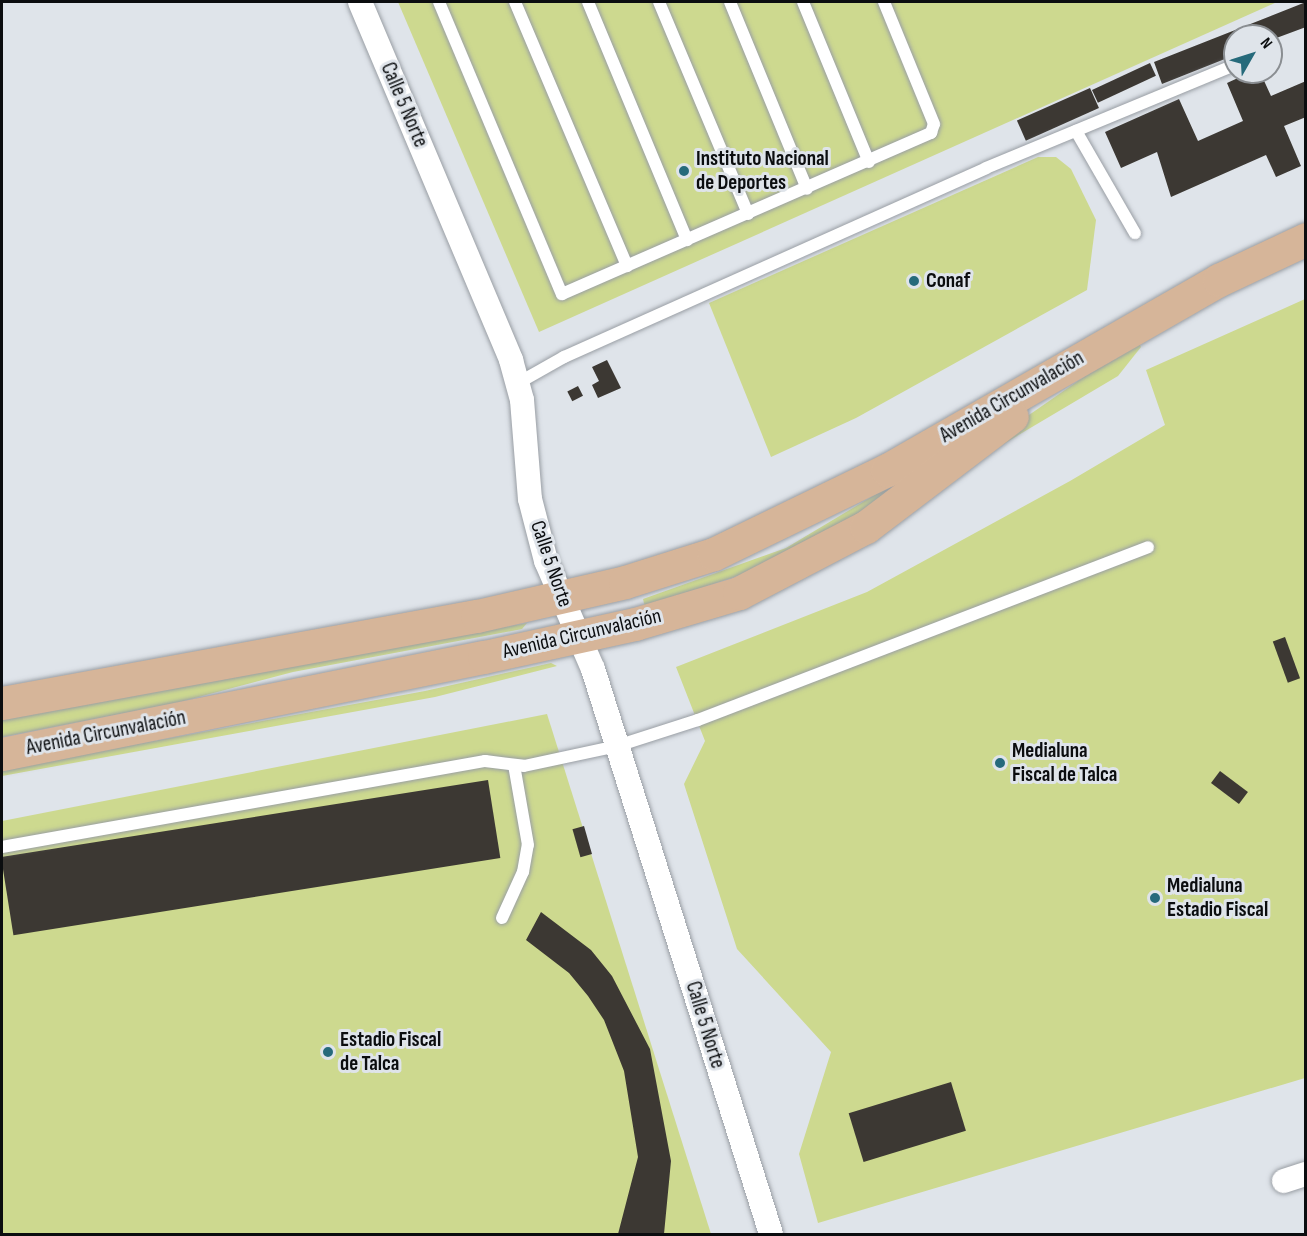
<!DOCTYPE html>
<html>
<head>
<meta charset="utf-8">
<style>
  body { margin:0 }
  #map { position:relative; width:1307px; height:1236px; overflow:hidden; background:#dfe4ea; font-family:"Sofia Sans Condensed",sans-serif }
  div>[style] { position:absolute }
  .green>* { inset:0; background:#cdd98f }
  .building>* { inset:0; background:#3c3833; transform-origin:0 0 }
  .roads { filter:drop-shadow(0 0 2px #999ea4) drop-shadow(0 0 2px #999ea4) }
  .service>* { height:12px; margin:-6px; padding:0 6px; transform-origin:6px; border-radius:6px; background:#fff }
  .minor>* { height:24px; margin:-12px; padding:0 12px; transform-origin:12px; border-radius:12px; background:#fff }
  .primary>* { height:33px; margin:-16.5px; padding:0 16.5px; transform-origin:16.5px; border-radius:16.5px; background:#d6b599 }
  .dots>* { width:16px; height:16px; translate:-50% -50%; box-sizing:border-box; border:3px solid #dfe4ea; border-radius:50% }
  span { translate:-50% -50%; white-space:nowrap; text-align:center; line-height:1.15; -webkit-text-stroke:6px #dfe4ea; paint-order:stroke }
  .street-label { font-size:21px; color:#0b0d0f }
  .poi-label { font-size:21px; color:#0b0d0f; font-weight:700 }
  .left { translate:0 -50%; text-align:left }
  .frame { position:absolute; inset:0; border:3px solid #0b0d0f; pointer-events:none }
  .north { position:absolute; left:1223px; top:24px; width:60px; height:60px; box-sizing:border-box; background:#dfe4ea; border:2px solid #8a8e92; border-radius:50%; rotate:51deg; font-size:16px; font-weight:700; line-height:24px; text-align:center; color:#0b0d0f }
  .north::after { content:''; display:block; margin:auto; width:21px; height:27px; background:#266a7b; clip-path:polygon(50% 0,100% 100%,50% 72%,0 100%) }
</style>
</head>
<body>
<div id="map">
  <div class="green">
    <i style="clip-path:polygon(398px 2px,1277px 2px,539px 332px)"></i>
    <i style="clip-path:polygon(1038px 157px,1056px 157px,1071px 169px,1096px 220px,1087px 290px,856px 418px,771px 457px,709px 303px)"></i>
    <i style="clip-path:polygon(1305px 299px,1305px 1078px,818px 1223px,799px 1154px,831px 1052px,737px 949px,684px 784px,705px 741px,676px 667px,867px 592px,1070px 481px,1165px 425px,1146px 370px)"></i>
    <i style="clip-path:polygon(1137px 340px,1141px 347px,1118px 376px,990px 452px,987px 444px)"></i>
    <i style="clip-path:polygon(908px 475px,857px 517px,755px 570px,645px 607px,643px 599px,786px 548px)"></i>
    <i style="clip-path:polygon(527px 623px,522px 629px,293px 672px,176px 703px,2px 737px,2px 717px)"></i>
    <i style="clip-path:polygon(551px 663px,557px 666px,435px 697px,2px 776px,2px 769px,425px 691px)"></i>
    <i style="clip-path:polygon(547px 714px,711px 1234px,2px 1234px,2px 821px)"></i>
  </div>
  <div class="building">
    <i style="clip-path:polygon(1306px 2px,1306px 27px,1271px 40px,1271px 36px,1235px 36px,1235px 55px,1162px 84px,1154px 62px)"></i>
    <i style="left:1150px;top:63px;width:14px;height:64px;rotate:65deg"></i>
    <i style="clip-path:polygon(1251px 72px,1260px 72px,1271px 96px,1306px 81px,1306px 117px,1284px 126px,1301px 166px,1276px 177px,1266px 155px,1171px 197px,1157px 152px,1121px 168px,1105px 132px,1179px 99px,1198px 141px,1243px 121px,1227px 83px)"></i>
    <i style="left:1090px;top:88px;width:22px;height:80px;rotate:66deg"></i>
    <i style="clip-path:polygon(607px 360px,621px 388px,598px 398px,592px 385px,599px 381px,592px 367px)"></i>
    <i style="left:578px;top:386px;width:11px;height:12px;rotate:63deg"></i>
    <i style="left:1285px;top:637px;width:44px;height:13px;rotate:70deg"></i>
    <i style="left:1220px;top:771px;width:35px;height:15px;rotate:37deg"></i>
    <i style="left:488px;top:780px;width:79px;height:493px;rotate:81deg"></i>
    <i style="left:584px;top:826px;width:29px;height:12px;rotate:74deg"></i>
    <i style="clip-path:polygon(541px 912px,591px 950px,612px 976px,650px 1049px,671px 1161px,664px 1234px,618px 1234px,638px 1157px,624px 1071px,604px 1020px,588px 996px,569px 973px,526px 940px)"></i>
    <i style="left:951px;top:1082px;width:51px;height:107px;rotate:73deg"></i>
  </div>
  <div class="roads">
    <div class="service">
      <i style="left:439px;top:2px;width:317px;rotate:67.2deg"></i>
      <i style="left:562px;top:294px;width:403px;rotate:-23.6deg"></i>
      <i style="left:931px;top:133px;width:9px;rotate:-72deg"></i>
      <i style="left:934px;top:124px;width:132px;rotate:-112.3deg"></i>
      <i style="left:515px;top:2px;width:287px;rotate:67deg"></i>
      <i style="left:588px;top:2px;width:258px;rotate:67.4deg"></i>
      <i style="left:659px;top:2px;width:230px;rotate:67.2deg"></i>
      <i style="left:730px;top:2px;width:202px;rotate:67.6deg"></i>
      <i style="left:803px;top:2px;width:173px;rotate:67.6deg"></i>
      <i style="left:1076px;top:131px;width:118px;rotate:60deg"></i>
      <i style="left:518px;top:383px;width:53px;rotate:-29.5deg"></i>
      <i style="left:564px;top:357px;width:462px;rotate:-24.1deg"></i>
      <i style="left:986px;top:168px;width:269px;rotate:-22.5deg"></i>
      <i style="left:2px;top:847px;width:491px;rotate:-10.1deg"></i>
      <i style="left:485px;top:761px;width:39px;rotate:7deg"></i>
      <i style="left:524px;top:766px;width:95px;rotate:-12.1deg"></i>
      <i style="left:617px;top:746px;width:85px;rotate:-17.8deg"></i>
      <i style="left:698px;top:720px;width:482px;rotate:-21deg"></i>
      <i style="left:502px;top:918px;width:51px;rotate:-65.5deg"></i>
      <i style="left:523px;top:872px;width:27px;rotate:-80deg"></i>
      <i style="left:528px;top:845px;width:81px;rotate:-99.9deg"></i>
    </div>
    <div class="minor">
      <i style="left:360px;top:2px;width:389px;rotate:67.1deg"></i>
      <i style="left:511px;top:360px;width:41px;rotate:74.6deg"></i>
      <i style="left:522px;top:400px;width:99px;rotate:85.4deg"></i>
      <i style="left:530px;top:499px;width:64px;rotate:75.5deg"></i>
      <i style="left:546px;top:561px;width:118px;rotate:66.5deg"></i>
      <i style="left:593px;top:669px;width:592px;rotate:72.51deg"></i>
      <i style="left:1284px;top:1181px;width:23px;rotate:-18deg"></i>
    </div>
    <div class="primary">
      <i style="left:2px;top:703px;width:483px;rotate:-10.4deg"></i>
      <i style="left:477px;top:616px;width:152px;rotate:-12.9deg"></i>
      <i style="left:625px;top:582px;width:93px;rotate:-17.5deg"></i>
      <i style="left:714px;top:554px;width:192px;rotate:-25.9deg"></i>
      <i style="left:887px;top:470px;width:383px;rotate:-29.8deg"></i>
      <i style="left:1219px;top:280px;width:96px;rotate:-25.2deg"></i>
      <i style="left:2px;top:754px;width:492px;rotate:-11.4deg"></i>
      <i style="left:484px;top:657px;width:155px;rotate:-12.3deg"></i>
      <i style="left:635px;top:624px;width:109px;rotate:-16.6deg"></i>
      <i style="left:739px;top:593px;width:143px;rotate:-27.5deg"></i>
      <i style="left:866px;top:527px;width:183px;rotate:-37.2deg"></i>
    </div>
  </div>
  <div class="dots">
    <i style="left:684px;top:171px;background:#266a7b"></i>
    <i style="left:914px;top:281px;background:#266a7b"></i>
    <i style="left:1000px;top:763px;background:#266a7b"></i>
    <i style="left:1155px;top:898px;background:#266a7b"></i>
    <i style="left:328px;top:1052px;background:#266a7b"></i>
  </div>
  <div class="street-label">
    <span style="left:404px;top:105px;rotate:67deg">Calle 5 Norte</span>
    <span style="left:1012px;top:397px;rotate:-30deg">Avenida Circunvalación</span>
    <span style="left:551px;top:564px;rotate:71deg">Calle 5 Norte</span>
    <span style="left:582px;top:634px;rotate:-13deg">Avenida Circunvalación</span>
    <span style="left:106px;top:733px;rotate:-11deg">Avenida Circunvalación</span>
    <span style="left:705px;top:1025px;rotate:73deg">Calle 5 Norte</span>
  </div>
  <div class="poi-label">
    <span class="left" style="left:696px;top:171px">Instituto Nacional<br>de Deportes</span>
    <span class="left" style="left:926px;top:281px">Conaf</span>
    <span class="left" style="left:1012px;top:763px">Medialuna<br>Fiscal de Talca</span>
    <span class="left" style="left:1167px;top:898px">Medialuna<br>Estadio Fiscal</span>
    <span class="left" style="left:340px;top:1052px">Estadio Fiscal<br>de Talca</span>
  </div>
  <div class="frame"></div>
  <div class="north">N</div>
</div>
</body>
</html>
